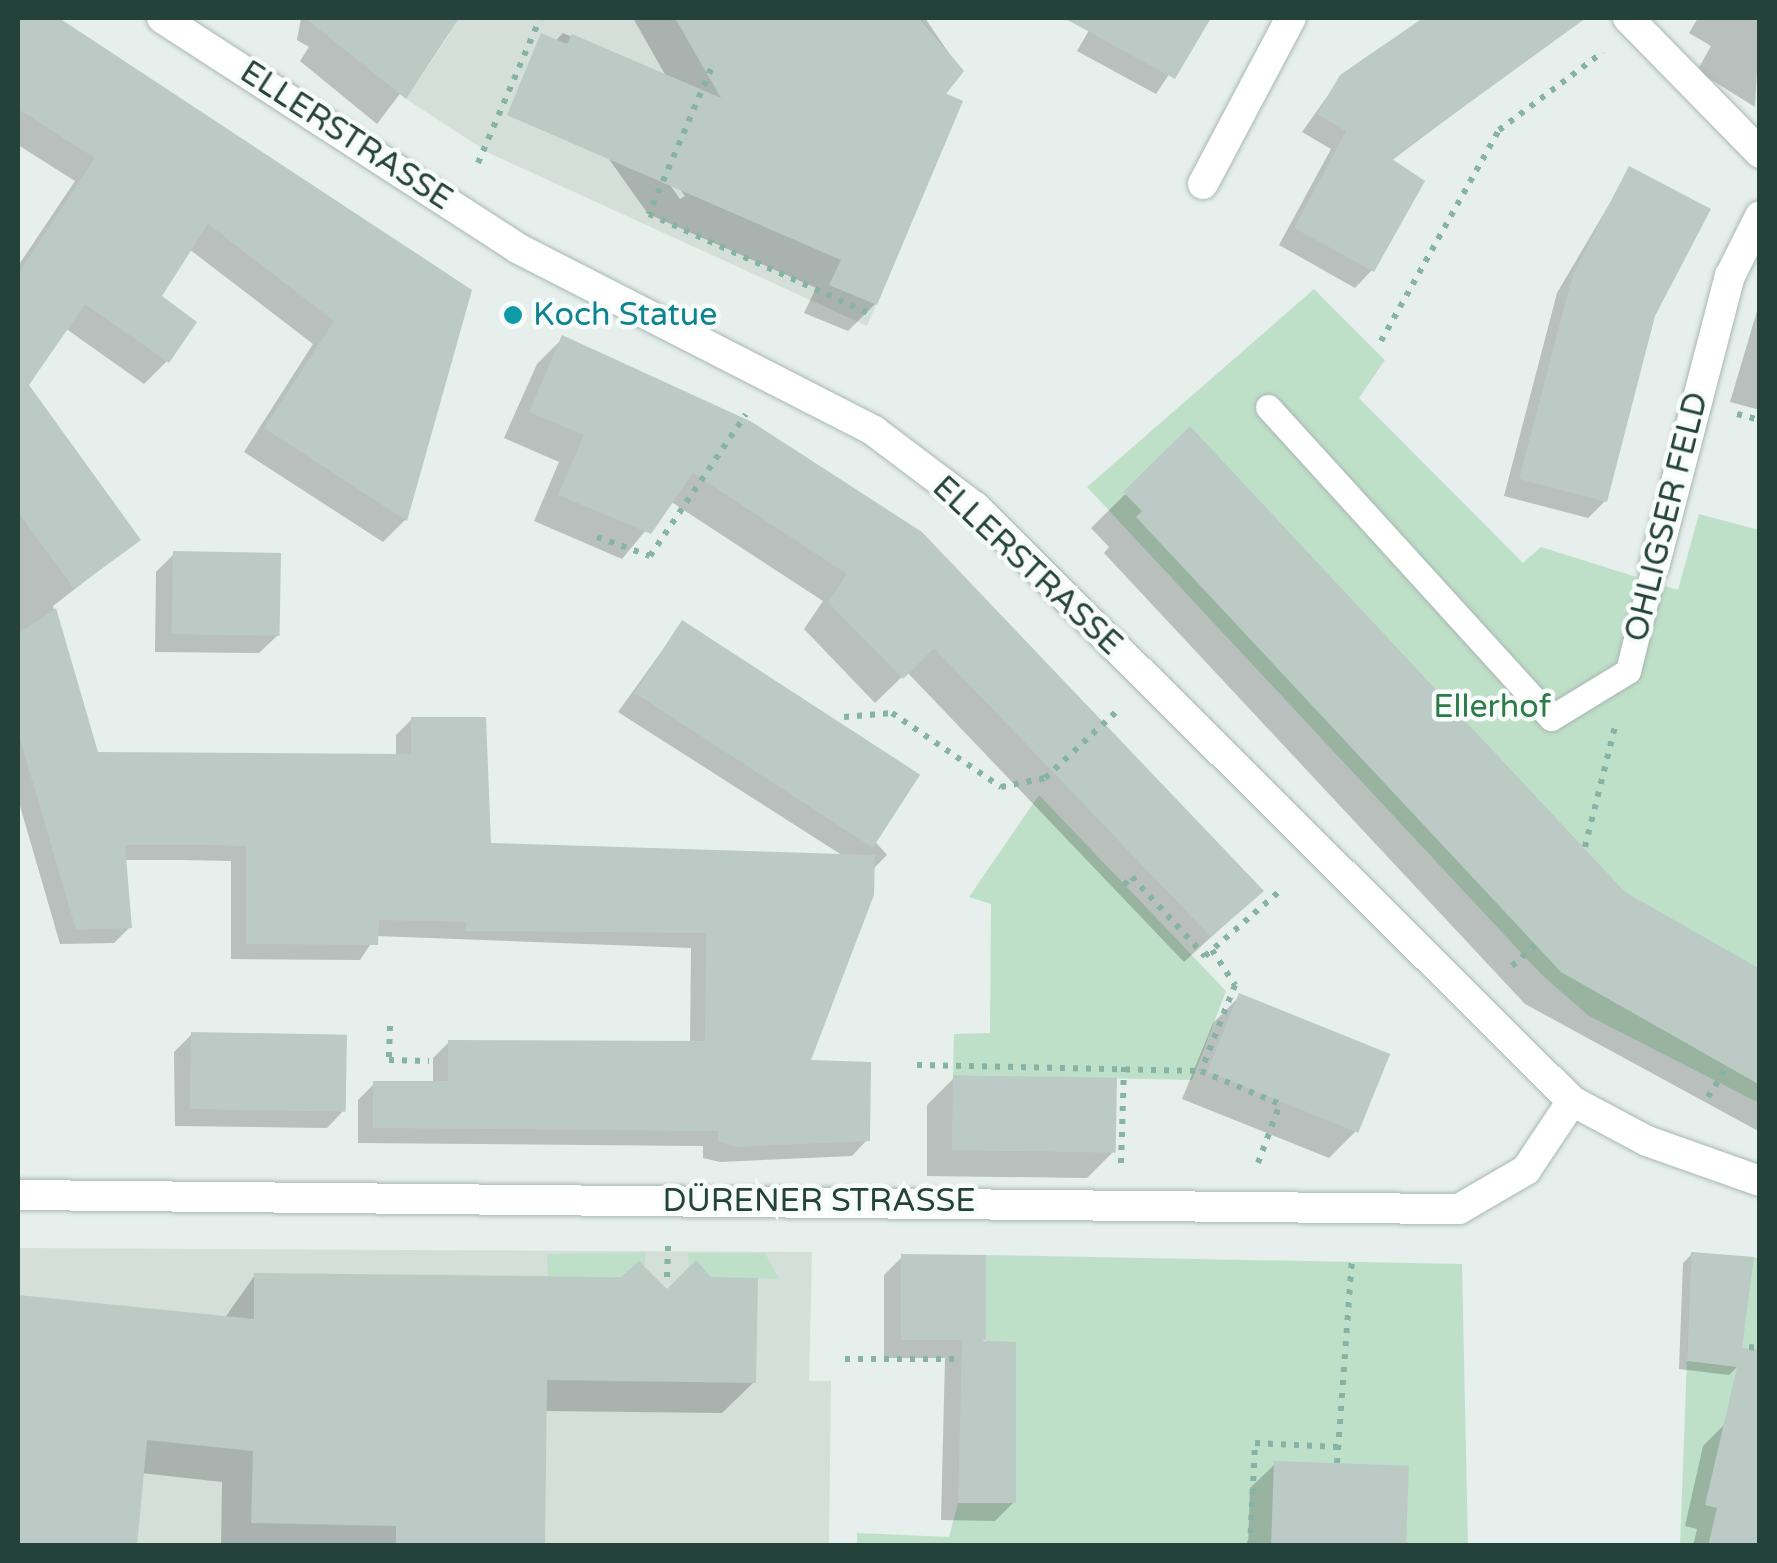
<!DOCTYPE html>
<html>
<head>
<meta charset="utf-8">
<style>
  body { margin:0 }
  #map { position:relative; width:1777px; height:1563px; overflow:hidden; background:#e6efeb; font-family:"Varela Round",sans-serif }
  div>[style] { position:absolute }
  .built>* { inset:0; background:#d4dfda }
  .green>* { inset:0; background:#bfe0c8 }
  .shadow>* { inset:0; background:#0003 }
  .building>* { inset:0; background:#bbcac4; transform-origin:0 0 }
  .path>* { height:6px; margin-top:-3px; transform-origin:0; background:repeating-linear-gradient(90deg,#86b3a5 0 5px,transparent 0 13px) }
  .roads { filter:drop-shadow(0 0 2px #a8b8b2) drop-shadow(0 0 2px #a8b8b2) }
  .service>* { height:25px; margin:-12.5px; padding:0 12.5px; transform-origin:12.5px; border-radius:12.5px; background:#fff }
  .minor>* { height:30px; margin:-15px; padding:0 15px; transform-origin:15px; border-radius:15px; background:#fff }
  .secondary>* { height:30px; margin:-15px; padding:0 15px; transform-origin:15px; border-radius:15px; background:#fff }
  .dots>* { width:28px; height:28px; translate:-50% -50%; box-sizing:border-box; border:5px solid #f7fbf9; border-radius:50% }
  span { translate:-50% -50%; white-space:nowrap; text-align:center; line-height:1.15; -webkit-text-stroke:9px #f7fbf9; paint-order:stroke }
  .street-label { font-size:32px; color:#24423a }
  .culture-label { font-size:32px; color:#0d838f }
  .left { translate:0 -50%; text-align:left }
  .park-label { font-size:32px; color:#2d7a4b }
  .frame { position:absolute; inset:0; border:20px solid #24423a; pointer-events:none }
</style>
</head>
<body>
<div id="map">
  <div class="built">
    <i style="clip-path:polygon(427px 18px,920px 18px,964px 71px,946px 93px,963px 101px,867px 326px,489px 153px,406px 99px,450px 33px)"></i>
    <i style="clip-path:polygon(18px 1248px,812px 1252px,809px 1381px,831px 1381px,829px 1545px,18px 1546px)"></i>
  </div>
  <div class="green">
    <i style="clip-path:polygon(1314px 289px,1385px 360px,1359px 398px,1523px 563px,1541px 547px,1678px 590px,1699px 514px,1759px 530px,1759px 1103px,1589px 1016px,1541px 974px,1087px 487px)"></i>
    <i style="clip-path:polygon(1039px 795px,1226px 991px,1192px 1080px,953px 1075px,954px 1034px,990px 1033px,991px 904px,969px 897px)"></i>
    <i style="clip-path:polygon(645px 1252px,645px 1267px,623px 1276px,548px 1276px,547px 1254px)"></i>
    <i style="clip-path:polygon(1691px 1252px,1759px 1258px,1759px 1545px,1680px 1546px)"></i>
    <i style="clip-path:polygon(688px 1253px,765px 1253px,779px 1279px,711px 1277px,689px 1268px)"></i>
    <i style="clip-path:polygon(986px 1255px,1462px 1264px,1468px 1545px,857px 1546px,857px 1533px,949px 1537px,958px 1503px,1016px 1503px,1016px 1343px,986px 1341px)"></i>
  </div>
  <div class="shadow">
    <i style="clip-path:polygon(18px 18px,46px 18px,469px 291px,405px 520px,383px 542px,244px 452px,313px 344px,189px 249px,158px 297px,167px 361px,144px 384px,65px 328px,18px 389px,18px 266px,75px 181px,18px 145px)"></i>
    <i style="clip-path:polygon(301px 18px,422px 18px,446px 33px,377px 124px,300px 61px,309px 47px,297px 40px)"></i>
    <i style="clip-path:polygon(evenodd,633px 18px,925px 18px,961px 71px,942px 95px,875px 304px,848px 331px,804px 313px,816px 288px,648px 214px,538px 59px,563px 33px,667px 78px,633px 18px,600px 86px,606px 86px,685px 196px,680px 199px,600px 86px)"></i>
    <i style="clip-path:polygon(1096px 18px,1206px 18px,1156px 94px,1077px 51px)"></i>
    <i style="clip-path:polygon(1426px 18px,1558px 18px,1566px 29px,1391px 161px,1372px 270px,1355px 288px,1279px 245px,1331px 149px,1302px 132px,1341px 77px)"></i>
    <i style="clip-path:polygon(1698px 18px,1760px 18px,1755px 107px,1697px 71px,1711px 46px,1689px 33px)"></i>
    <i style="clip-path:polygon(1630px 169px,1652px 315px,1605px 501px,1588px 518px,1504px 496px,1557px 293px)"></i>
    <i style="clip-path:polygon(1760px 301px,1760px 410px,1730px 402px)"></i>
    <i style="clip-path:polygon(563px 338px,1261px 891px,1184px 962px,907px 672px,875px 703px,804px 629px,823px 601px,670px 501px,622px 559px,534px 521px,559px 462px,504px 438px,537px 364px)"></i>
    <i style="clip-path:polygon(1190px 430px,1624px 894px,1760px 971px,1760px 1132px,1525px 1004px,1104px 553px,1109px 547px,1091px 528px)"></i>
    <i style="clip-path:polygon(62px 435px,138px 540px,53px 606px,96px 754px,396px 757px,396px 735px,412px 719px,489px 845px,845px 857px,618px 712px,682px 623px,887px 855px,872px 870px,808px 1062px,867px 1140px,852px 1156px,720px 1162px,703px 1158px,703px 1146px,358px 1143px,358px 1100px,374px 1084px,433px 1083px,433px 1058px,449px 1042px,690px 1044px,691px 948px,376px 936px,360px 960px,231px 959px,231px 861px,183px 860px,124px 860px,130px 927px,114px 943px,60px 944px,18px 799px,18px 468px)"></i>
    <i style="clip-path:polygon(174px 554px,278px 635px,259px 653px,155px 652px,156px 572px)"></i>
    <i style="clip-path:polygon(1240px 996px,1356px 1131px,1329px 1158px,1182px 1099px,1213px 1023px)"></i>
    <i style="clip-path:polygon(192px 1034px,345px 1109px,327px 1128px,175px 1126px,174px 1052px)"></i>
    <i style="clip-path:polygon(954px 1078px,1114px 1151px,1087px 1178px,927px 1176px,927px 1105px)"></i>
    <i style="clip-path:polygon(1692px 1254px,1738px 1366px,1729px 1375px,1679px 1369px,1683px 1263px)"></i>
    <i style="clip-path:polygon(902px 1257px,983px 1339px,1014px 1502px,995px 1521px,941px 1520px,945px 1358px,884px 1358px,884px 1275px)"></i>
    <i style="clip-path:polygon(255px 1275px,754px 1382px,722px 1413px,544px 1411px,543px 1546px,221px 1546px,222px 1482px,141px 1473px,134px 1546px,18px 1546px,18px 1298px,224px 1319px)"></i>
    <i style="clip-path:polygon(1725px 1424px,1760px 1546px,1693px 1546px,1697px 1529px,1685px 1526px,1703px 1446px)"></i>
    <i style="clip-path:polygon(1275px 1464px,1402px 1546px,1248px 1546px,1250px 1488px)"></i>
  </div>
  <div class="building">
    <i style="clip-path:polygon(18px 18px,59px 18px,472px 290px,407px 521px,264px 428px,334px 321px,208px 224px,162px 296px,197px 322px,169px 363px,85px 304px,29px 385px,141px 540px,74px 589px,18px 512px,18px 274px,95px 158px,18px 109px)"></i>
    <i style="clip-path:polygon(305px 18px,459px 18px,406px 99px)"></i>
    <i style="clip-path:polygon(675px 18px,919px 18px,964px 71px,946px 94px,963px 101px,877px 305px,829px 285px,841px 260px,507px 115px,541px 33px,567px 44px,572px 34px,721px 98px)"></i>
    <i style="clip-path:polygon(1064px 18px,1211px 18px,1175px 79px)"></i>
    <i style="clip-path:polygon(1423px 18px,1586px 18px,1392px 159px,1425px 181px,1374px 272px,1294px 228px,1346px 131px,1317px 114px,1340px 75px)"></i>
    <i style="clip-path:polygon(1629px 166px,1711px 209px,1655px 316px,1607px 502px,1519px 479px,1573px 274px)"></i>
    <i style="clip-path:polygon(562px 335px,752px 422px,922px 532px,1264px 891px,1211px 937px,934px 648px,903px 679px,828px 602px,847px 574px,693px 473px,651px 534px,558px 495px,584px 435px,529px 412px)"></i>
    <i style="clip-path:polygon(1190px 426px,1625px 892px,1760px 969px,1760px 1085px,1561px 972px,1136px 517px,1142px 511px,1123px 492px)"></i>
    <i style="left:173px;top:551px;width:108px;height:83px;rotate:1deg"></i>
    <i style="clip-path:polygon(56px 608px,98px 752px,411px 754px,411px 717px,486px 717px,491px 843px,875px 855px,874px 895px,811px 1060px,871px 1062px,870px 1141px,737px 1147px,718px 1142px,718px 1131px,373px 1128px,373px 1081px,448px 1081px,448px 1040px,705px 1041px,706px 933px,465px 931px,466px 922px,379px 920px,378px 945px,246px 944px,246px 846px,200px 845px,125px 845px,132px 928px,76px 930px,18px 732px,18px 634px)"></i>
    <i style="left:682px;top:620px;width:284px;height:87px;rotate:33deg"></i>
    <i style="left:1239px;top:993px;width:163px;height:85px;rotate:22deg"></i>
    <i style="left:191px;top:1032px;width:156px;height:77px;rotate:1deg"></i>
    <i style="left:953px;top:1075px;width:164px;height:75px;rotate:1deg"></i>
    <i style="clip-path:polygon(1691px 1252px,1754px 1257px,1742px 1348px,1760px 1350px,1760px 1546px,1708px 1546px,1717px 1508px,1705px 1505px,1737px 1367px,1687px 1361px)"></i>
    <i style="clip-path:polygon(901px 1254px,986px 1255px,986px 1340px,969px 1340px,1016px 1342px,1016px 1503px,958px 1503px,962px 1340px,901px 1340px)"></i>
    <i style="clip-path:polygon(696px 1260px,711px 1277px,758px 1278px,756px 1383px,547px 1380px,545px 1546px,396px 1546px,396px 1526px,251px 1523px,253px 1451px,147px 1440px,137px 1546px,18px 1546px,18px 1295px,254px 1319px,254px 1273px,621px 1277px,639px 1261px,667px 1289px)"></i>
    <i style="left:1274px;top:1461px;width:135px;height:85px;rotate:2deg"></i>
  </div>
  <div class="path">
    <i style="left:711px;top:69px;width:158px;rotate:113.2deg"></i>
    <i style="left:649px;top:214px;width:246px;rotate:24.3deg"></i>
    <i style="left:478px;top:163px;width:158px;rotate:-66.8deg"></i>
    <i style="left:1381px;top:341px;width:242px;rotate:-60.8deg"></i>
    <i style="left:1499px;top:130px;width:130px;rotate:-36.9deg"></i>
    <i style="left:1737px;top:414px;width:24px;rotate:15deg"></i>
    <i style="left:597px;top:537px;width:56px;rotate:19.7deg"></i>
    <i style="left:650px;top:556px;width:171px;rotate:-55.9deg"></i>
    <i style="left:844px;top:717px;width:48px;rotate:-4.8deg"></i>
    <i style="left:892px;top:713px;width:132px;rotate:34.2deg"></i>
    <i style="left:1001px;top:787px;width:45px;rotate:-11.6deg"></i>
    <i style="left:1045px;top:778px;width:98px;rotate:-42.9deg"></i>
    <i style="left:1585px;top:847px;width:124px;rotate:-76deg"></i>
    <i style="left:1124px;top:885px;width:11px;rotate:-45deg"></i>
    <i style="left:1132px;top:877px;width:108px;rotate:47.3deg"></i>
    <i style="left:1205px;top:956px;width:102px;rotate:-41deg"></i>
    <i style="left:1212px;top:950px;width:42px;rotate:56.7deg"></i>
    <i style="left:1235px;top:985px;width:92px;rotate:111.6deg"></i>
    <i style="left:1201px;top:1071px;width:86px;rotate:22.7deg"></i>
    <i style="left:1512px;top:966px;width:31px;rotate:-42deg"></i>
    <i style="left:390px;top:1026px;width:34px;rotate:92deg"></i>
    <i style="left:389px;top:1060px;width:40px;rotate:1.4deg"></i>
    <i style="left:917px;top:1065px;width:284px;rotate:1.2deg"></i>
    <i style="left:1708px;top:1097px;width:36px;rotate:-58deg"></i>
    <i style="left:1121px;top:1163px;width:97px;rotate:-88.2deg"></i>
    <i style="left:1258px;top:1163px;width:63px;rotate:-69.6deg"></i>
    <i style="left:667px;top:1277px;width:35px;rotate:-88deg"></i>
    <i style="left:1749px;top:1347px;width:11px;rotate:5deg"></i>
    <i style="left:845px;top:1359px;width:117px"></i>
    <i style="left:1760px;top:1381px;width:29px;rotate:90deg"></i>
    <i style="left:1337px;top:1463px;width:207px;rotate:-85.8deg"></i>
    <i style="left:1250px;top:1546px;width:103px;rotate:-87.2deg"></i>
    <i style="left:1255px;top:1443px;width:83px;rotate:2.8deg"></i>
  </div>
  <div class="roads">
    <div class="service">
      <i style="left:1268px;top:407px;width:420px;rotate:47.7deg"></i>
      <i style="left:1551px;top:718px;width:90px;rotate:-31.4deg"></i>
      <i style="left:1628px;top:671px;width:107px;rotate:-76deg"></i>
    </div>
    <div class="minor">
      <i style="left:1628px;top:18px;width:189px;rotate:45.6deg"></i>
      <i style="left:1203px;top:184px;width:188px;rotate:-62.1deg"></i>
      <i style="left:1654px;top:567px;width:301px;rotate:-75.4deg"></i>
      <i style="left:1730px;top:276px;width:67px;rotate:-63.4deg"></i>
      <i style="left:18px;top:1195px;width:1441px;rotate:0.56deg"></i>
      <i style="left:1459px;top:1209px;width:78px;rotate:-30.2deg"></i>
      <i style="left:1526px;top:1170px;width:83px;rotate:-56.3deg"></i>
    </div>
    <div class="secondary">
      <i style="left:162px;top:18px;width:423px;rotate:32.9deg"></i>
      <i style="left:517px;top:248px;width:401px;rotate:27.1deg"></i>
      <i style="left:874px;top:431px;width:126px;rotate:37deg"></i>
      <i style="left:975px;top:507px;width:842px;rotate:44.86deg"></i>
      <i style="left:1572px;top:1101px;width:85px;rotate:28.1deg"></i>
      <i style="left:1647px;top:1141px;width:120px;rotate:19.5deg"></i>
    </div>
  </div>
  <div class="dots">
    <i style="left:513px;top:315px;background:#0f9aa8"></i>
  </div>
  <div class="street-label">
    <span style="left:346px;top:136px;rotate:33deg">ELLERSTRASSE</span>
    <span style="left:1667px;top:517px;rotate:-76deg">OHLIGSER FELD</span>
    <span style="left:1027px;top:566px;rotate:43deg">ELLERSTRASSE</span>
    <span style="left:819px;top:1201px">DÜRENER STRASSE</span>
  </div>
  <div class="culture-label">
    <span class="left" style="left:533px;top:315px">Koch Statue</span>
  </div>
  <div class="park-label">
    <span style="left:1492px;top:707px">Ellerhof</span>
  </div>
  <div class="frame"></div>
</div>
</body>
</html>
